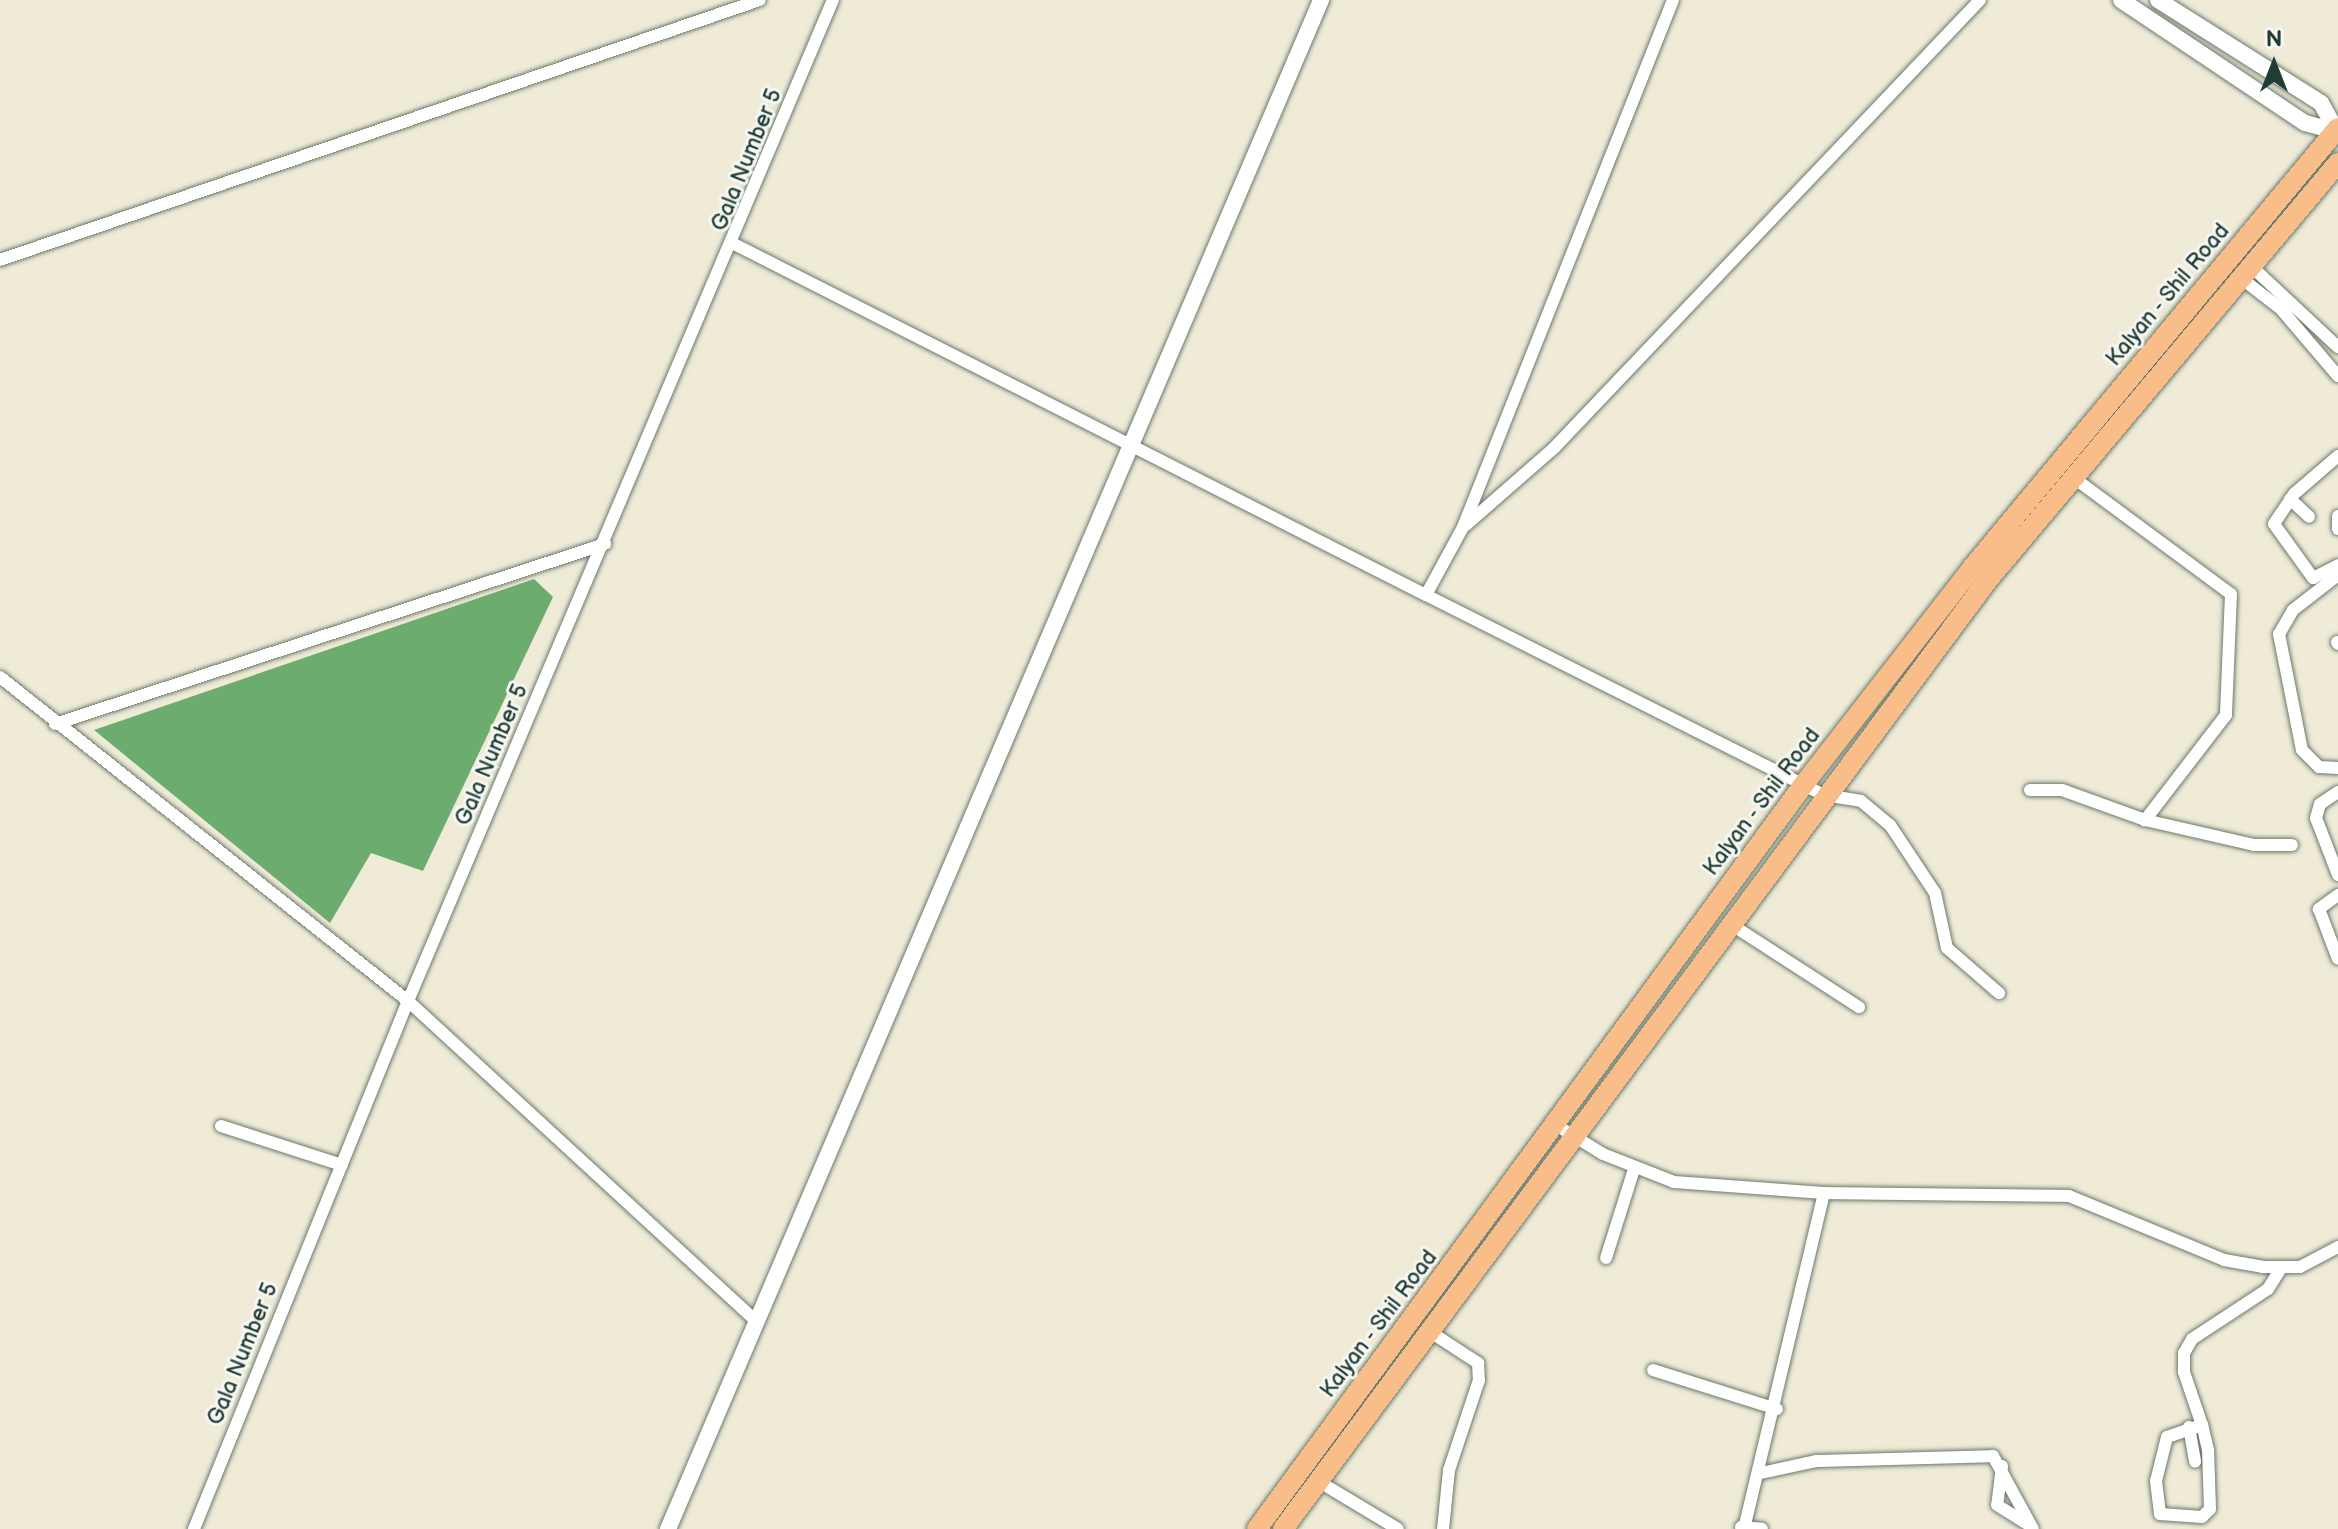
<!DOCTYPE html>
<html>
<head>
<meta charset="utf-8">
<style>
  body { margin:0 }
  #map { position:relative; width:2338px; height:1529px; overflow:hidden; background:#efebd7; font-family:"Balsamiq Sans",sans-serif }
  div>[style] { position:absolute }
  .forest>* { inset:0; background:#6cac6e }
  .roads { filter:drop-shadow(0 0 2px #687a6d) drop-shadow(0 0 2px #687a6d) }
  .minor>* { height:12px; margin:-6px; padding:0 6px; transform-origin:6px; border-radius:6px; background:#fff }
  .tertiary>* { height:16px; margin:-8px; padding:0 8px; transform-origin:8px; border-radius:8px; background:#fff }
  .primary>* { height:20px; margin:-10px; padding:0 10px; transform-origin:10px; border-radius:10px; background:#f8bd88 }
  span { translate:-50% -50%; white-space:nowrap; text-align:center; line-height:1.15; -webkit-text-stroke:6px #f6f6f2; paint-order:stroke }
  .street-label { font-size:22px; color:#1f3d34 }
  .north { position:absolute; left:2234px; top:24px; width:80px; height:80px; -webkit-text-stroke:6px #f6f6f2; paint-order:stroke; rotate:0deg; font-size:22px; font-weight:700; line-height:32px; text-align:center; color:#1f3d34 }
  .north::after { content:''; display:block; margin:auto; width:28px; height:36px; background:#1f3d34; clip-path:polygon(50% 0,100% 100%,50% 72%,0 100%) }
</style>
</head>
<body>
<div id="map">
  <div class="forest">
    <i style="clip-path:polygon(534px 579px,553px 597px,423px 871px,371px 853px,330px 923px,94px 730px)"></i>
  </div>
  <div class="roads">
    <div class="minor">
      <i style="left:734px;top:244px;width:776px;rotate:26.9deg"></i>
      <i style="left:1426px;top:595px;width:77px;rotate:-61.4deg"></i>
      <i style="left:1463px;top:527px;width:567px;rotate:-68.27deg"></i>
      <i style="left:0;top:260px;width:803px;rotate:-18.89deg"></i>
      <i style="left:2251px;top:266px;width:119px;rotate:43deg"></i>
      <i style="left:2241px;top:278px;width:51px;rotate:37.8deg"></i>
      <i style="left:2281px;top:309px;width:88px;rotate:49.6deg"></i>
      <i style="left:2338px;top:456px;width:58px;rotate:139.2deg"></i>
      <i style="left:2294px;top:494px;width:36px;rotate:124deg"></i>
      <i style="left:2274px;top:524px;width:67px;rotate:54.2deg"></i>
      <i style="left:2313px;top:578px;width:28px;rotate:-27deg"></i>
      <i style="left:2074px;top:478px;width:195px;rotate:36.5deg"></i>
      <i style="left:2231px;top:594px;width:121px;rotate:92.4deg"></i>
      <i style="left:2226px;top:715px;width:133px;rotate:127.6deg"></i>
      <i style="left:2290px;top:499px;width:26px;rotate:43deg"></i>
      <i style="left:2338px;top:516px;width:13px;rotate:90deg"></i>
      <i style="left:1466px;top:525px;width:117px;rotate:-41.2deg"></i>
      <i style="left:1554px;top:448px;width:618px;rotate:-46.44deg"></i>
      <i style="left:2338px;top:575px;width:57px;rotate:142.1deg"></i>
      <i style="left:2293px;top:610px;width:28px;rotate:120deg"></i>
      <i style="left:2279px;top:634px;width:118px;rotate:78.8deg"></i>
      <i style="left:2302px;top:750px;width:24px;rotate:45deg"></i>
      <i style="left:2319px;top:767px;width:19px;rotate:3deg"></i>
      <i style="left:1426px;top:595px;width:445px;rotate:26.7deg"></i>
      <i style="left:1824px;top:795px;width:37px;rotate:9deg"></i>
      <i style="left:1861px;top:801px;width:38px;rotate:40deg"></i>
      <i style="left:1890px;top:825px;width:82px;rotate:56.5deg"></i>
      <i style="left:1935px;top:893px;width:56px;rotate:77.7deg"></i>
      <i style="left:1947px;top:948px;width:69px;rotate:40.9deg"></i>
      <i style="left:2337px;top:642px;width:2px;rotate:63deg"></i>
      <i style="left:0;top:677px;width:521px;rotate:38.45deg"></i>
      <i style="left:408px;top:1001px;width:471px;rotate:42.6deg"></i>
      <i style="left:55px;top:724px;width:579px;rotate:-18.12deg"></i>
      <i style="left:2030px;top:790px;width:32px"></i>
      <i style="left:2062px;top:790px;width:88px;rotate:19.9deg"></i>
      <i style="left:2145px;top:820px;width:112px;rotate:12.9deg"></i>
      <i style="left:2254px;top:845px;width:38px"></i>
      <i style="left:2338px;top:792px;width:22px;rotate:146deg"></i>
      <i style="left:2320px;top:804px;width:15px;rotate:106deg"></i>
      <i style="left:2316px;top:818px;width:61px;rotate:68.9deg"></i>
      <i style="left:2338px;top:895px;width:24px;rotate:144deg"></i>
      <i style="left:2319px;top:909px;width:53px;rotate:69.2deg"></i>
      <i style="left:1729px;top:923px;width:155px;rotate:32.9deg"></i>
      <i style="left:1556px;top:1125px;width:55px;rotate:31.7deg"></i>
      <i style="left:1603px;top:1154px;width:76px;rotate:21.5deg"></i>
      <i style="left:1674px;top:1182px;width:150px;rotate:4.2deg"></i>
      <i style="left:1824px;top:1193px;width:345px;rotate:103.4deg"></i>
      <i style="left:221px;top:1126px;width:127px;rotate:17.9deg"></i>
      <i style="left:1824px;top:1193px;width:245px;rotate:0.7deg"></i>
      <i style="left:2069px;top:1196px;width:168px;rotate:22.4deg"></i>
      <i style="left:2224px;top:1260px;width:39px;rotate:10deg"></i>
      <i style="left:2262px;top:1267px;width:38px"></i>
      <i style="left:2300px;top:1267px;width:43px;rotate:-27.8deg"></i>
      <i style="left:1606px;top:1258px;width:93px;rotate:-72.5deg"></i>
      <i style="left:1429px;top:1331px;width:59px;rotate:33.1deg"></i>
      <i style="left:1478px;top:1363px;width:17px;rotate:87deg"></i>
      <i style="left:1479px;top:1380px;width:95px;rotate:108.4deg"></i>
      <i style="left:1449px;top:1470px;width:59px;rotate:95.8deg"></i>
      <i style="left:1653px;top:1370px;width:130px;rotate:17.5deg"></i>
      <i style="left:2202px;top:1425px;width:37px;rotate:161deg"></i>
      <i style="left:2167px;top:1437px;width:45px;rotate:104deg"></i>
      <i style="left:2156px;top:1481px;width:33px;rotate:83deg"></i>
      <i style="left:2160px;top:1514px;width:42px;rotate:4.1deg"></i>
      <i style="left:2202px;top:1517px;width:11px;rotate:-45deg"></i>
      <i style="left:2210px;top:1509px;width:59px;rotate:-91.9deg"></i>
      <i style="left:2208px;top:1450px;width:26px;rotate:-103deg"></i>
      <i style="left:2202px;top:1425px;width:56px;rotate:-108.8deg"></i>
      <i style="left:2184px;top:1372px;width:19px;rotate:-90deg"></i>
      <i style="left:2184px;top:1353px;width:16px;rotate:-60deg"></i>
      <i style="left:2192px;top:1339px;width:91px;rotate:-33.3deg"></i>
      <i style="left:2268px;top:1289px;width:25px;rotate:-58deg"></i>
      <i style="left:2189px;top:1427px;width:35px;rotate:80deg"></i>
      <i style="left:2002px;top:1466px;width:39px;rotate:97deg"></i>
      <i style="left:1997px;top:1505px;width:40px;rotate:32deg"></i>
      <i style="left:1761px;top:1473px;width:56px;rotate:-12.3deg"></i>
      <i style="left:1816px;top:1461px;width:177px;rotate:-1.6deg"></i>
      <i style="left:1993px;top:1456px;width:83px;rotate:61.3deg"></i>
      <i style="left:1318px;top:1481px;width:93px;rotate:31deg"></i>
      <i style="left:1741px;top:1527px;width:21px;rotate:5deg"></i>
      <i style="left:194px;top:1529px;width:570px;rotate:-67.94deg"></i>
      <i style="left:408px;top:1001px;width:1087px;rotate:-67deg"></i>
    </div>
    <div class="tertiary">
      <i style="left:2121px;top:0;width:221px;rotate:33.8deg"></i>
      <i style="left:2305px;top:123px;width:31px;rotate:15deg"></i>
      <i style="left:2158px;top:0;width:193px;rotate:32.3deg"></i>
      <i style="left:2321px;top:103px;width:35px;rotate:61deg"></i>
      <i style="left:668px;top:1529px;width:1663px;rotate:-66.87deg"></i>
    </div>
    <div class="primary">
      <i style="left:1257px;top:1529px;width:924px;rotate:-53.71deg"></i>
      <i style="left:1804px;top:784px;width:274px;rotate:-52.1deg"></i>
      <i style="left:1972px;top:568px;width:572px;rotate:-50.25deg"></i>
      <i style="left:1283px;top:1529px;width:1181px;rotate:-53.4deg"></i>
      <i style="left:1987px;top:581px;width:546px;rotate:-49.98deg"></i>
    </div>
  </div>
  <div class="street-label">
    <span style="left:747px;top:160px;rotate:-68deg">Gala Number 5</span>
    <span style="left:2168px;top:295px;rotate:-50deg">Kalyan - Shil Road</span>
    <span style="left:492px;top:755px;rotate:-67deg">Gala Number 5</span>
    <span style="left:1762px;top:802px;rotate:-53deg">Kalyan - Shil Road</span>
    <span style="left:1379px;top:1324px;rotate:-53deg">Kalyan - Shil Road</span>
    <span style="left:243px;top:1354px;rotate:-68deg">Gala Number 5</span>
  </div>
  <div class="north">N</div>
</div>
</body>
</html>
